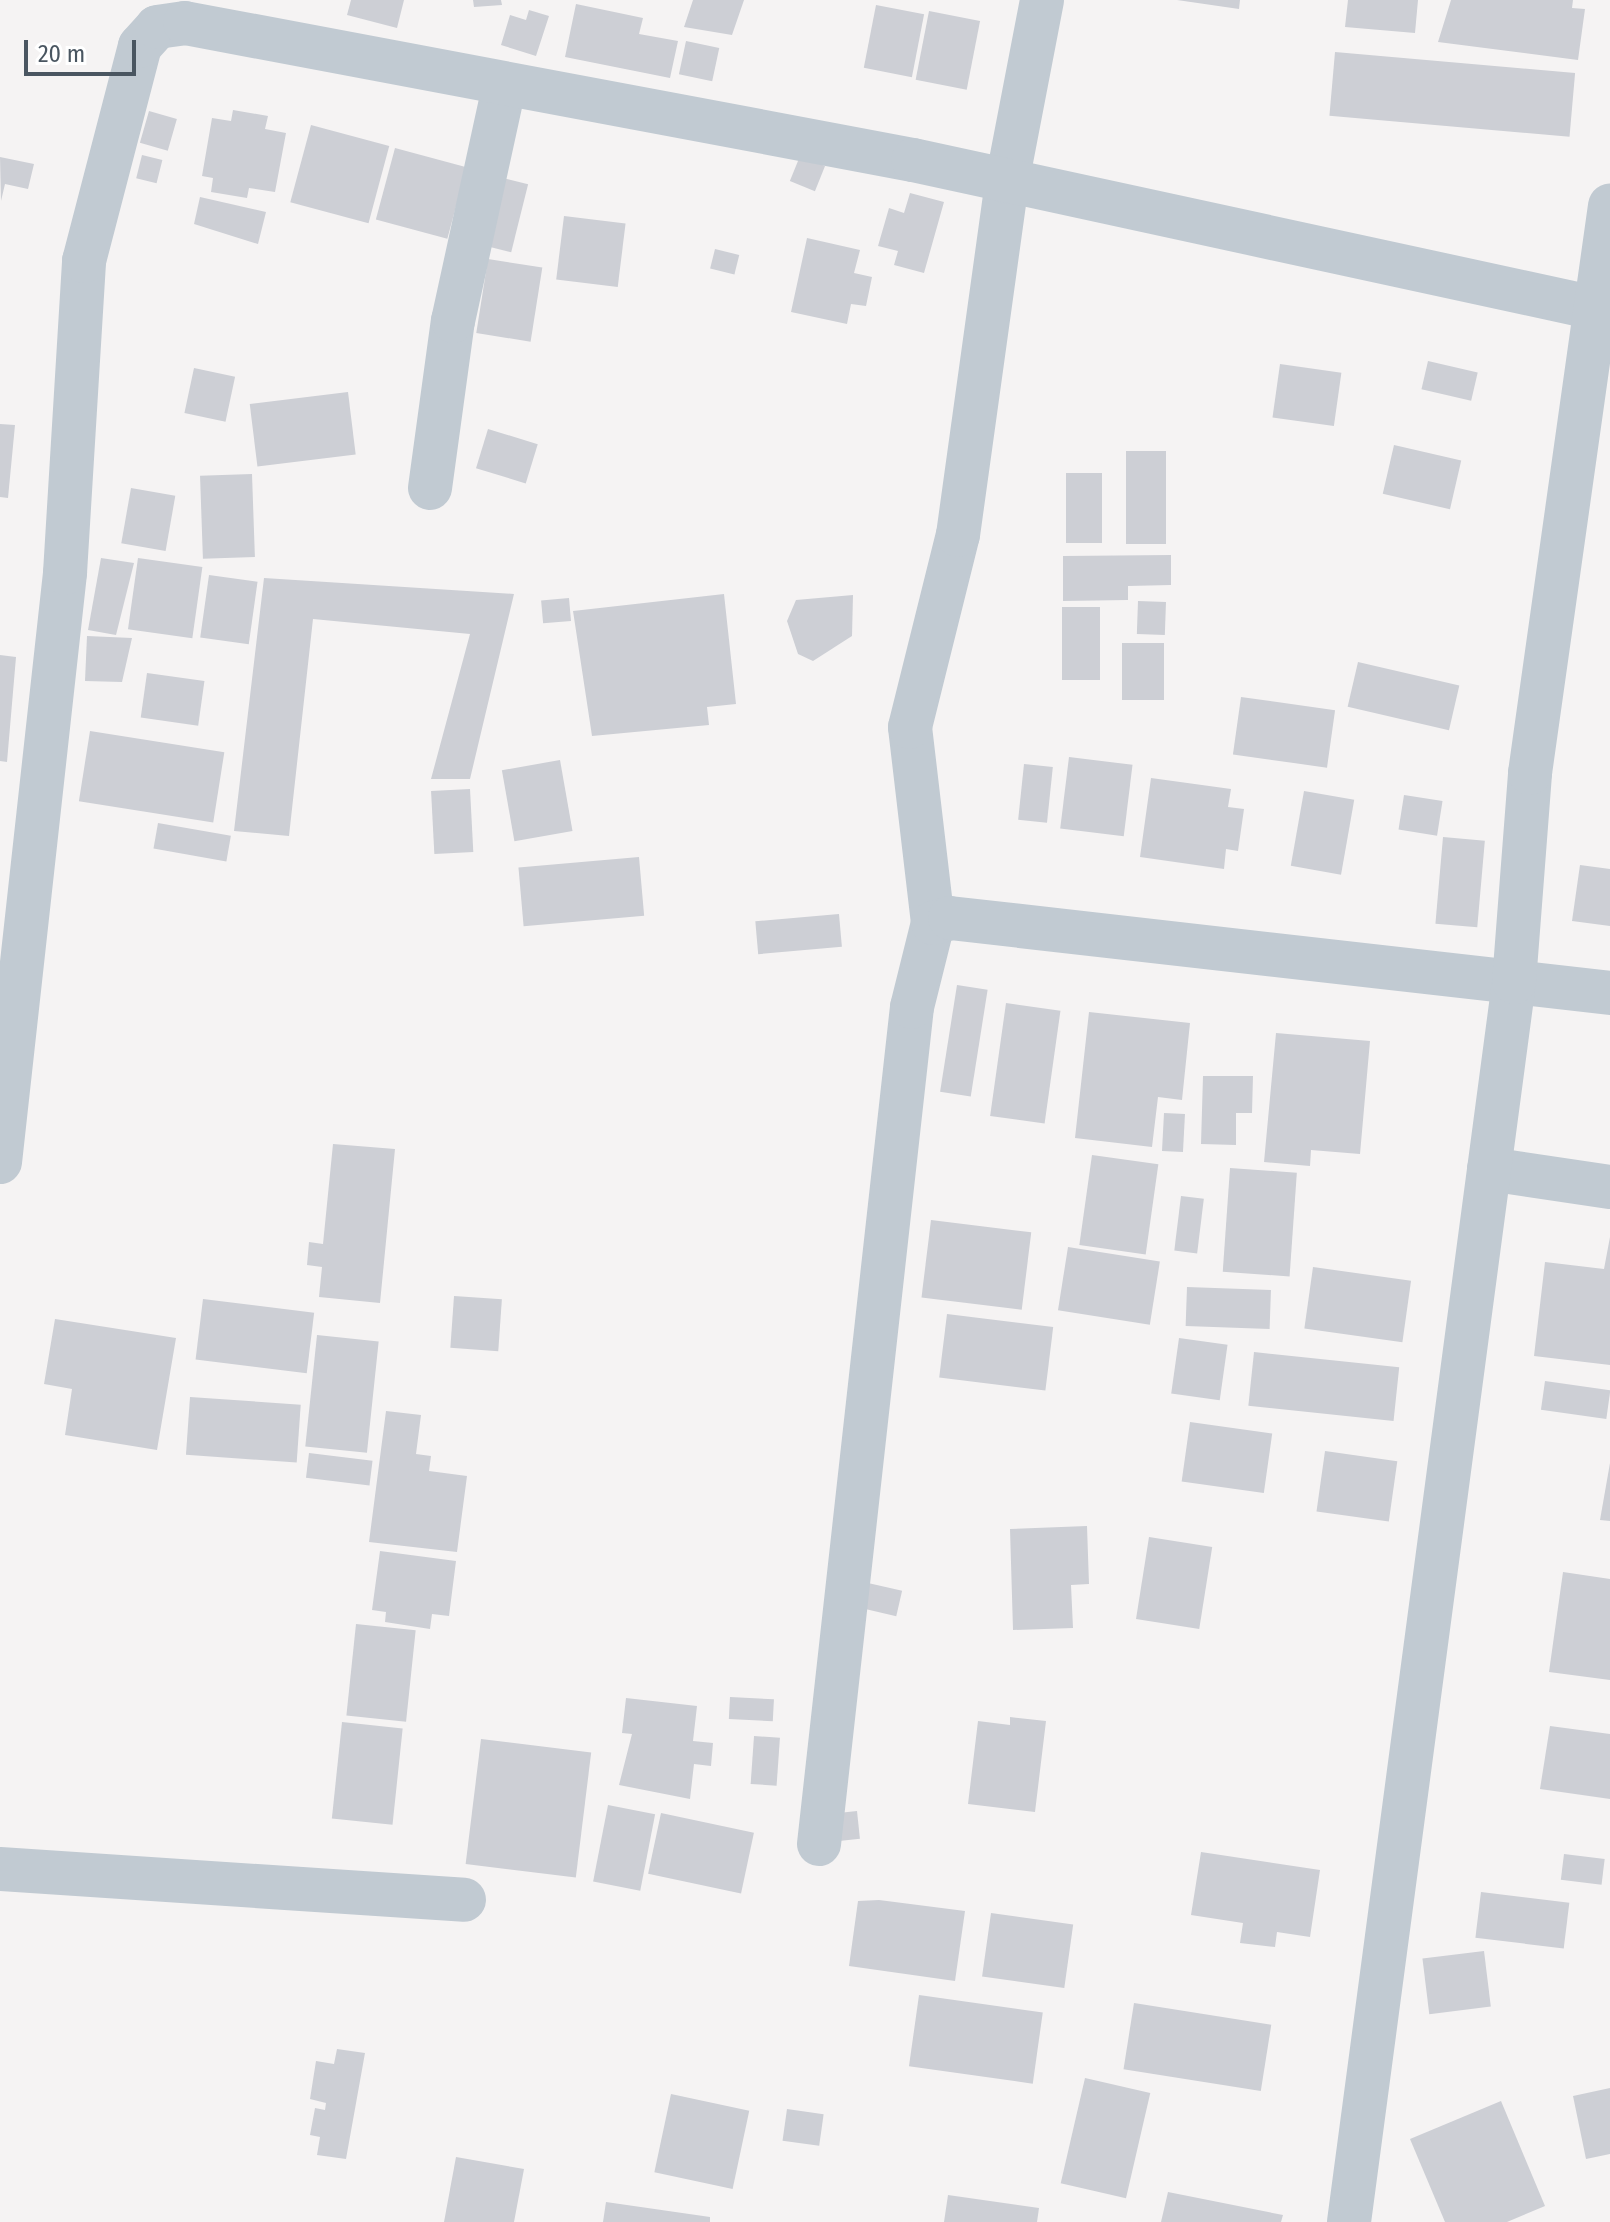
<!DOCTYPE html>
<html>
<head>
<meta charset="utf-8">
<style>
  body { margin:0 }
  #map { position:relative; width:1610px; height:2222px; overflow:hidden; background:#f5f3f3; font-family:"Fira Sans Condensed",sans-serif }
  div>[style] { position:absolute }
  .building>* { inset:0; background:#cdcfd5; transform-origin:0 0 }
  .street>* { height:44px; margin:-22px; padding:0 22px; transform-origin:22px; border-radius:22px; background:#c1cad2 }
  span { translate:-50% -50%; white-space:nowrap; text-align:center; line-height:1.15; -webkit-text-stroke:8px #fff; paint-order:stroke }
  .scale { position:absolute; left:24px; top:40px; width:112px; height:36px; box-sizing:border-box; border:4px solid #4a5661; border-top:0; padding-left:10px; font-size:24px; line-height:28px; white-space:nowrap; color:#4a5661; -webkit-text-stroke:6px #fff; paint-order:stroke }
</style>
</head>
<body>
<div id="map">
  <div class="building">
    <i style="clip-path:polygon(351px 0,404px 0,397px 28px,347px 15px)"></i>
    <i style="clip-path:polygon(473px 0,501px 0,502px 5px,474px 7px)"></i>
    <i style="clip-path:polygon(693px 0,744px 0,732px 35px,684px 27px)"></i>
    <i style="clip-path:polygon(1177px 0,1240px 0,1239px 9px)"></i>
    <i style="clip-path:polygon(1348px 0,1418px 0,1415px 33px,1345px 27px)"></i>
    <i style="clip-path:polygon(1451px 0,1573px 0,1572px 8px,1585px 9px,1578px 60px,1438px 42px)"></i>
    <i style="clip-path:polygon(576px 4px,643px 18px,639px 34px,678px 41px,670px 78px,565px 57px)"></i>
    <i style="left:876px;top:5px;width:49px;height:64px;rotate:11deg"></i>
    <i style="clip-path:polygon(529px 10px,549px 16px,536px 56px,501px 45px,510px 15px,526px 20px)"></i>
    <i style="left:929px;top:11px;width:52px;height:70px;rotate:11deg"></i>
    <i style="left:686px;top:41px;width:34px;height:34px;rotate:12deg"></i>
    <i style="left:1335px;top:52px;width:241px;height:64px;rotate:5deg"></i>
    <i style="clip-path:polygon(233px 110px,268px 116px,265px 129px,286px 133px,275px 192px,249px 188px,247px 198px,211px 192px,213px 178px,202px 176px,212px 118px,231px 121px)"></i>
    <i style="left:149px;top:111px;width:29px;height:33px;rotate:16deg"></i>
    <i style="left:311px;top:125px;width:81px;height:80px;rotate:15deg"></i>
    <i style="left:395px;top:148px;width:74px;height:74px;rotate:15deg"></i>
    <i style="left:142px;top:155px;width:21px;height:24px;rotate:14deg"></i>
    <i style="left:800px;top:156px;width:27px;height:27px;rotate:22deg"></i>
    <i style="clip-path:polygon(0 157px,34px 164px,28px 189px,5px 184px,1px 201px)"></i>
    <i style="left:499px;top:177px;width:30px;height:70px;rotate:14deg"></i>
    <i style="clip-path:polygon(910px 193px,944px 202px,924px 273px,894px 265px,898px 251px,878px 246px,889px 208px,904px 213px)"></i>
    <i style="clip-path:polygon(200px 197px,266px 212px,258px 244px,194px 224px)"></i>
    <i style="left:564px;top:216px;width:62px;height:64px;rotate:7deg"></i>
    <i style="clip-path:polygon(807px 238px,860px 250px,854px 273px,872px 277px,866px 306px,851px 304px,847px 324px,791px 312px)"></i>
    <i style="left:715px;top:249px;width:25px;height:20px;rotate:14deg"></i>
    <i style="left:488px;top:259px;width:55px;height:75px;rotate:9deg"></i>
    <i style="left:1428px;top:361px;width:51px;height:29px;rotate:13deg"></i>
    <i style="left:1280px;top:364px;width:62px;height:54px;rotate:8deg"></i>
    <i style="left:194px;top:368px;width:42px;height:46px;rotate:12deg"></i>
    <i style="left:348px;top:392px;width:63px;height:99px;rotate:83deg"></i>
    <i style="clip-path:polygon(0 424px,15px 425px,8px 498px,0 497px)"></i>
    <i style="left:488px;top:429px;width:52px;height:41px;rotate:17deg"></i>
    <i style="left:1394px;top:445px;width:69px;height:50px;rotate:13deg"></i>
    <i style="left:1126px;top:451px;width:40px;height:93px"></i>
    <i style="left:1066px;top:473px;width:36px;height:70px"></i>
    <i style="left:252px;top:474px;width:83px;height:52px;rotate:88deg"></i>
    <i style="left:131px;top:488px;width:45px;height:56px;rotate:10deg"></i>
    <i style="clip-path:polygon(1171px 555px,1171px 585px,1128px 586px,1128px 600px,1063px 601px,1063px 556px)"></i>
    <i style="clip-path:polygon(101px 558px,134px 563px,116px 635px,88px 630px)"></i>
    <i style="left:138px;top:558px;width:65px;height:72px;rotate:8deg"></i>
    <i style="left:209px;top:575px;width:49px;height:63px;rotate:8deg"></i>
    <i style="clip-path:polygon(264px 578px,514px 594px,470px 779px,431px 779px,470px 634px,313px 619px,289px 836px,234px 831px)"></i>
    <i style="clip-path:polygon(724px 594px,736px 704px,707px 707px,709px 725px,592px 736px,573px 611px)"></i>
    <i style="clip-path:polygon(853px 595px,852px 636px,813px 661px,798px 654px,787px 621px,796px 600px)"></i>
    <i style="left:569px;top:598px;width:23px;height:28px;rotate:85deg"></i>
    <i style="left:1138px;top:601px;width:28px;height:33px;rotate:2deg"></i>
    <i style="left:1062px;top:607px;width:38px;height:73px"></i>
    <i style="clip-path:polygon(87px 636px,132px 638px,122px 682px,85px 681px)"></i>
    <i style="left:1122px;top:643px;width:42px;height:57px"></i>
    <i style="clip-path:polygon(0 655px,16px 657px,7px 762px,0 761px)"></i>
    <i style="left:1358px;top:662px;width:104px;height:46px;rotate:13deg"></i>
    <i style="left:147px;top:673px;width:58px;height:45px;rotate:8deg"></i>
    <i style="left:1241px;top:697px;width:95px;height:58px;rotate:8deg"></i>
    <i style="left:90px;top:731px;width:136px;height:71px;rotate:9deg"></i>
    <i style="left:1069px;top:757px;width:64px;height:72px;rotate:7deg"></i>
    <i style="left:560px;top:760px;width:72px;height:59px;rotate:80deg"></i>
    <i style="left:1024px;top:764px;width:29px;height:56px;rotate:6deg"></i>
    <i style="clip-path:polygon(1151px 778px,1231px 789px,1228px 807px,1244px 809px,1238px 851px,1226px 849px,1224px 869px,1140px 857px)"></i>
    <i style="left:470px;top:789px;width:63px;height:39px;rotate:87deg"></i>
    <i style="left:1304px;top:791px;width:51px;height:76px;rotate:10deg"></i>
    <i style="left:1404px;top:795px;width:39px;height:35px;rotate:9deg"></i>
    <i style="left:158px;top:823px;width:74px;height:26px;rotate:10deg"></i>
    <i style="left:1443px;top:837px;width:42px;height:87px;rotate:5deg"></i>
    <i style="left:639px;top:857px;width:59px;height:121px;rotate:85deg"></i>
    <i style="clip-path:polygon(1580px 865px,1610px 869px,1610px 926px,1572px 921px)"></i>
    <i style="left:839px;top:914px;width:33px;height:84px;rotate:85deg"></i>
    <i style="left:957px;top:985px;width:31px;height:108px;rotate:9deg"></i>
    <i style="left:1006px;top:1003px;width:55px;height:114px;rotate:8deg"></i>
    <i style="clip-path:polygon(1089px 1012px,1190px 1023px,1182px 1100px,1158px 1097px,1152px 1147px,1075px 1138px)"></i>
    <i style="clip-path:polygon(1276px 1033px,1370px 1041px,1360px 1154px,1311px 1150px,1310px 1166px,1264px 1162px)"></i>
    <i style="clip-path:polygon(1203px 1076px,1253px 1076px,1252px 1113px,1236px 1113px,1236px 1145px,1201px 1144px)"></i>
    <i style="left:1164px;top:1113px;width:21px;height:38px;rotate:3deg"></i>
    <i style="clip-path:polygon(333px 1144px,395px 1149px,380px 1303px,319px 1297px,322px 1267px,307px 1265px,309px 1242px,323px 1244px)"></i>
    <i style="left:1092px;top:1155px;width:67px;height:91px;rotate:8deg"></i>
    <i style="left:1230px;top:1168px;width:67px;height:104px;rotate:4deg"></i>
    <i style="left:1181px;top:1196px;width:23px;height:55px;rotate:7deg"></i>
    <i style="left:931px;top:1220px;width:101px;height:78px;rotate:7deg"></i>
    <i style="clip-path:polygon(1610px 1237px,1610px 1365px,1534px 1356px,1545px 1262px,1604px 1269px)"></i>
    <i style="left:1068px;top:1247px;width:93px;height:64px;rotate:9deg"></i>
    <i style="left:1313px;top:1267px;width:99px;height:62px;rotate:8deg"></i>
    <i style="left:1187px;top:1287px;width:84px;height:39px;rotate:2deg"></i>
    <i style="left:454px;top:1296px;width:48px;height:52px;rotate:4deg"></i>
    <i style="left:203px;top:1299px;width:112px;height:61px;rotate:7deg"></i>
    <i style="left:947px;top:1314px;width:107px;height:64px;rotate:7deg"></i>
    <i style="clip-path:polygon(55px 1319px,176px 1338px,157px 1450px,65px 1435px,72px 1389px,44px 1384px)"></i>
    <i style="left:317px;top:1335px;width:62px;height:112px;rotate:6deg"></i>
    <i style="left:1179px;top:1338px;width:49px;height:56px;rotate:8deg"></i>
    <i style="left:1254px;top:1352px;width:146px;height:54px;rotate:6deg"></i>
    <i style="left:1545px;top:1381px;width:66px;height:29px;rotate:8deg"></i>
    <i style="left:190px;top:1397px;width:111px;height:58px;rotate:4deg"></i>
    <i style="clip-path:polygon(386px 1411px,421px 1415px,416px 1454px,431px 1456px,429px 1471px,467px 1476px,457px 1552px,369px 1542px)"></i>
    <i style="left:1190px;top:1422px;width:83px;height:60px;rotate:8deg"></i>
    <i style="left:1325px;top:1451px;width:73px;height:61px;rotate:8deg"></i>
    <i style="left:309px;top:1453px;width:64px;height:25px;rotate:7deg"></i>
    <i style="clip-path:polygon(1610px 1463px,1610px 1521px,1600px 1520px)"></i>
    <i style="clip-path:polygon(1087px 1526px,1089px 1584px,1071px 1585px,1073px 1628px,1013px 1630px,1010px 1529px)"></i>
    <i style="left:1149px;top:1537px;width:64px;height:83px;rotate:9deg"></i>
    <i style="clip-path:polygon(380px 1551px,456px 1561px,449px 1616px,432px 1614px,430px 1629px,385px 1622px,386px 1612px,372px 1610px)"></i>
    <i style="clip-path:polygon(1563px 1572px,1610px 1579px,1610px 1680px,1549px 1672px)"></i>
    <i style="left:868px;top:1583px;width:35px;height:26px;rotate:13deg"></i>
    <i style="left:356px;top:1624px;width:60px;height:92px;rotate:6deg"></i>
    <i style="left:730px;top:1697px;width:44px;height:22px;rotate:3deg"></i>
    <i style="clip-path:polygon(626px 1698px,697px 1706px,693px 1741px,713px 1743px,711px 1766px,694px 1764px,690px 1799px,619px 1785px,632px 1734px,622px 1733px)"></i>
    <i style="clip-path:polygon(1010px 1717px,1046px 1721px,1035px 1812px,968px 1804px,978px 1721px,1010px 1725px)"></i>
    <i style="left:342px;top:1722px;width:61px;height:97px;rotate:6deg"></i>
    <i style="clip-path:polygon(1550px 1726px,1610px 1734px,1610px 1799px,1540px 1789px)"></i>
    <i style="left:754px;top:1736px;width:26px;height:48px;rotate:4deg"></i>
    <i style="left:481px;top:1739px;width:111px;height:126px;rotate:7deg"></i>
    <i style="left:608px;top:1805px;width:48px;height:78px;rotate:11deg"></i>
    <i style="left:857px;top:1811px;width:28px;height:21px;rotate:84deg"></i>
    <i style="left:661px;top:1813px;width:95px;height:62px;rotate:12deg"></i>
    <i style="clip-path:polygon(1201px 1852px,1320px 1870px,1310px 1937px,1277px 1932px,1275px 1947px,1240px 1943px,1243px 1923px,1191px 1915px)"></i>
    <i style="left:1564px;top:1854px;width:41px;height:26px;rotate:7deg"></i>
    <i style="left:1481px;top:1892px;width:89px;height:46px;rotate:7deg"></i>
    <i style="clip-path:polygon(879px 1900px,965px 1911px,955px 1981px,849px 1966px,858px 1901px)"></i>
    <i style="left:991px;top:1913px;width:83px;height:64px;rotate:8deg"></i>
    <i style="left:1484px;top:1951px;width:56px;height:62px;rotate:83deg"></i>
    <i style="left:919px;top:1995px;width:125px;height:72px;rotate:8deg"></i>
    <i style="left:1134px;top:2003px;width:139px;height:67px;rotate:9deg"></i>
    <i style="clip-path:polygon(337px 2049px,365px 2053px,346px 2159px,317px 2155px,320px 2137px,310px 2135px,315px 2108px,325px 2110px,326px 2103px,310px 2099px,316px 2061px,334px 2064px)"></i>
    <i style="left:1085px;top:2078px;width:67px;height:108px;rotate:13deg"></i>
    <i style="clip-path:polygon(1610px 2088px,1610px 2154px,1586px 2159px,1573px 2096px)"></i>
    <i style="left:671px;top:2094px;width:80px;height:80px;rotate:12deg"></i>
    <i style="clip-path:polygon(1501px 2101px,1545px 2206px,1507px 2222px,1445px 2222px,1410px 2139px)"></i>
    <i style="left:787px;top:2109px;width:37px;height:32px;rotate:8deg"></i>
    <i style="clip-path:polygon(456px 2157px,524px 2169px,514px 2222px,444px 2222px)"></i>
    <i style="clip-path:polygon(1168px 2192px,1283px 2215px,1281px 2222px,1161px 2222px)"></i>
    <i style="clip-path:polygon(948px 2195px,1039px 2208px,1037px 2222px,944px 2222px)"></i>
    <i style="clip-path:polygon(606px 2202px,710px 2217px,710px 2222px,603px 2222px)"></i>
  </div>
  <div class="street">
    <i style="left:430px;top:488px;width:169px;rotate:-82.2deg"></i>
    <i style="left:453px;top:321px;width:239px;rotate:-77.7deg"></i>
    <i style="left:933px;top:923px;width:197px;rotate:-96.7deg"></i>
    <i style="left:910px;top:727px;width:198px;rotate:-76deg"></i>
    <i style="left:958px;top:535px;width:356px;rotate:-82.1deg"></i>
    <i style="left:1007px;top:182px;width:185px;rotate:-79.1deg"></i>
    <i style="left:0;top:1162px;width:593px;rotate:-83.7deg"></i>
    <i style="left:65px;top:573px;width:313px;rotate:-86.5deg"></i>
    <i style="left:84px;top:261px;width:222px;rotate:-75.4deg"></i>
    <i style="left:140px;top:46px;width:25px;rotate:-48deg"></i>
    <i style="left:157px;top:27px;width:28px;rotate:-8deg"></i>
    <i style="left:185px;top:23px;width:741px;rotate:10.66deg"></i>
    <i style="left:913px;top:160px;width:698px;rotate:12.24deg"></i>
    <i style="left:1489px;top:1169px;width:122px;rotate:8.5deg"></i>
    <i style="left:819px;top:1844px;width:842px;rotate:-83.66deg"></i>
    <i style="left:912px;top:1007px;width:87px;rotate:-76deg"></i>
    <i style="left:933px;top:923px;width:18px;rotate:-16deg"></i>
    <i style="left:950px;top:918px;width:664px;rotate:6.48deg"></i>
    <i style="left:0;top:1869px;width:465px;rotate:3.8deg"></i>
    <i style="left:1349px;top:2222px;width:1251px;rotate:-82.42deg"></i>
    <i style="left:1514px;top:982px;width:210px;rotate:-85.6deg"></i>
    <i style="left:1530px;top:773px;width:573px;rotate:-81.97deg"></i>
  </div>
  <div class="scale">20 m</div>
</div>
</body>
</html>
